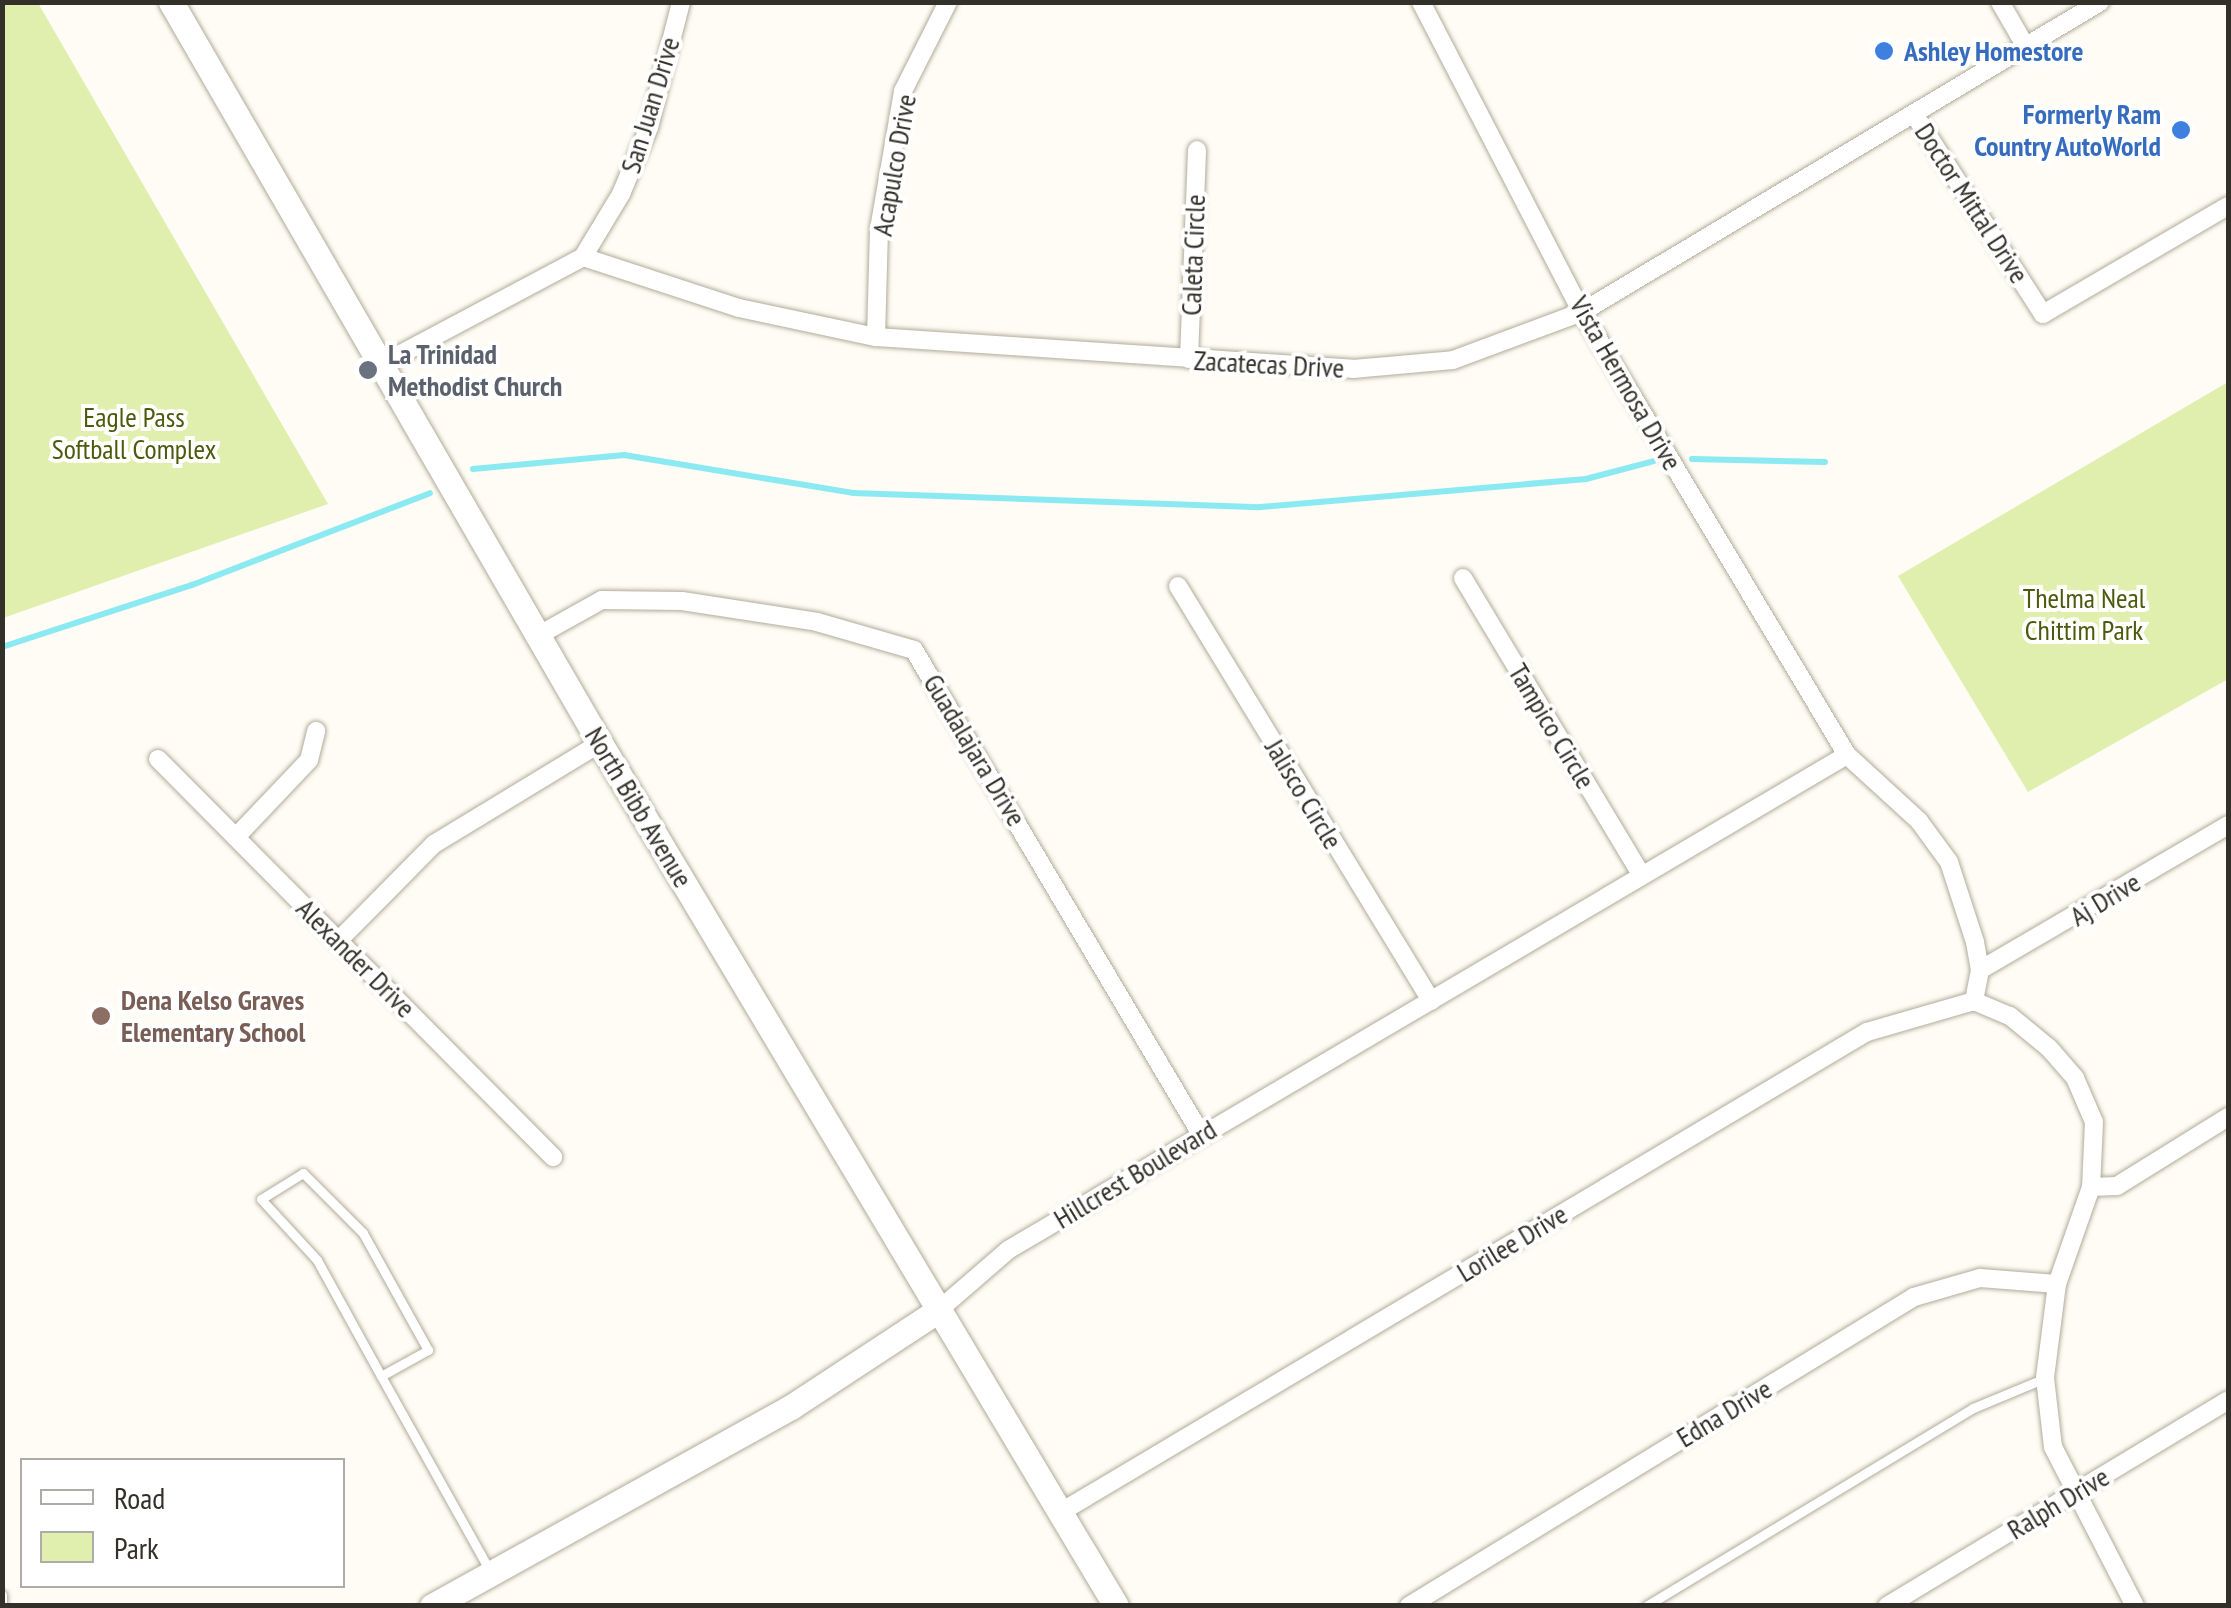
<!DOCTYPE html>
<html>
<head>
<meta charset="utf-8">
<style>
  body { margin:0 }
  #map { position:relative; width:2231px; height:1608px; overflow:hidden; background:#fefcf4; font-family:"PT Sans Narrow",sans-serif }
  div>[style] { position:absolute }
  .green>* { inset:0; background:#e0eeae }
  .stream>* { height:6px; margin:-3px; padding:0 3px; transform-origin:3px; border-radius:3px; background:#8be9f1 }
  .roads { filter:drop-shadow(0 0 2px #b1ab9a) drop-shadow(0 0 2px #b1ab9a) }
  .lane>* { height:9px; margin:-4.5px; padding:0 4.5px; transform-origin:4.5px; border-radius:4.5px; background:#fff }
  .street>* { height:18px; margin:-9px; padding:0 9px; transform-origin:9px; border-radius:9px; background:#fff }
  .secondary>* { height:25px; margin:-12.5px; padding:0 12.5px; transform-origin:12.5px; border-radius:12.5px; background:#fff }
  .dots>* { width:28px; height:28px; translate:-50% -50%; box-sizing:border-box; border:5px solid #fff; border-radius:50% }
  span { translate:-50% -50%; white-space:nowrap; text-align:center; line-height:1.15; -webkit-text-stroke:8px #fff; paint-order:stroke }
  .shop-label { font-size:28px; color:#366cbe; font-weight:700 }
  .left { translate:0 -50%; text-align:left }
  .right { translate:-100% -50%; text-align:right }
  .street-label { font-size:28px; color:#323029 }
  .worship-label { font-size:28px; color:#5b616d; font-weight:700 }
  .park-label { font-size:28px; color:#4d590c }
  .education-label { font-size:28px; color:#785e54; font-weight:700 }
  .frame { position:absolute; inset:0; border:5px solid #323029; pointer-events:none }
  .legend { position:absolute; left:20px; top:1458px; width:325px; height:130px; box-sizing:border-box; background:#fff; border:2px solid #adaca9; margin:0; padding:12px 18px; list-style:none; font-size:30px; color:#323029 }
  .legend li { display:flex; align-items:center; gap:20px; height:50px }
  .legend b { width:50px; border:2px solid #adaca9 }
</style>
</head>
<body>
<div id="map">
  <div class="green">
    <i style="clip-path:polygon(2px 3px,38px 3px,328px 504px,3px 618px)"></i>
    <i style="clip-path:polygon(2228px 382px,2228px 679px,2028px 792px,1898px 576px)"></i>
  </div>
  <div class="stream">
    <i style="left:1692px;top:459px;width:133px;rotate:1.3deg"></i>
    <i style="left:473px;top:469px;width:152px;rotate:-5.3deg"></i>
    <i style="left:624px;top:455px;width:232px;rotate:9.4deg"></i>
    <i style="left:853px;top:493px;width:407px;rotate:2deg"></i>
    <i style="left:1260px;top:507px;width:327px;rotate:-4.9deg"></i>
    <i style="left:1586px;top:479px;width:70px;rotate:-14.8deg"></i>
    <i style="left:2px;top:647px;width:200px;rotate:-18.1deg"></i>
    <i style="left:192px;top:585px;width:255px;rotate:-21.1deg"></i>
  </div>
  <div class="roads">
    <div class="lane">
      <i style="left:381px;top:1376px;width:54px;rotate:-29deg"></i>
      <i style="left:428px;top:1350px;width:134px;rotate:-119.1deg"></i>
      <i style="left:363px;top:1233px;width:85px;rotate:-135deg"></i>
      <i style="left:303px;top:1173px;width:49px;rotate:148.2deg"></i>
      <i style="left:261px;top:1199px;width:83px;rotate:47.4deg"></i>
      <i style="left:317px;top:1260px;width:132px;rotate:61.1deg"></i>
      <i style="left:381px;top:1376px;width:221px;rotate:60.8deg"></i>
      <i style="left:2px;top:1595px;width:8px;rotate:90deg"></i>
      <i style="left:1646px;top:1606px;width:382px;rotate:-31.2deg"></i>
      <i style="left:1973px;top:1408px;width:78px;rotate:-22.6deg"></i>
    </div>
    <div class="street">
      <i style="left:1421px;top:2px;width:349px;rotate:62.6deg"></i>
      <i style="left:1582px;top:312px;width:516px;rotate:59.11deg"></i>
      <i style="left:1847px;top:755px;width:98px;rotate:42.5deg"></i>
      <i style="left:1919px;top:821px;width:51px;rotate:53.8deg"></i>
      <i style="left:1949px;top:862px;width:84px;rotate:72deg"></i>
      <i style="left:1975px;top:942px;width:28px;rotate:80deg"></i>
      <i style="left:1980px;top:970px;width:32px;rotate:101deg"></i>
      <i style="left:2000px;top:2px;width:52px;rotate:60deg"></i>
      <i style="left:1914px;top:114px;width:238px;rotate:57.2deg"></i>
      <i style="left:2043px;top:314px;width:214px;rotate:-30.3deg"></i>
      <i style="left:583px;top:257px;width:74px;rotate:-58.9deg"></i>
      <i style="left:621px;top:194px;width:73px;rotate:-67.3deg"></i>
      <i style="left:649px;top:127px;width:129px;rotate:-75.6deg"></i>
      <i style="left:876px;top:337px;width:108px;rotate:-88.4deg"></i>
      <i style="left:879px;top:229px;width:140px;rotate:-80.1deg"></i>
      <i style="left:903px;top:91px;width:100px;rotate:-63.2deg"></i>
      <i style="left:1189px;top:359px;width:209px;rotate:-87.8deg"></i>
      <i style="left:382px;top:364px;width:228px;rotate:-28deg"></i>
      <i style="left:583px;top:257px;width:164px;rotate:18.1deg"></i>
      <i style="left:739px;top:308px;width:140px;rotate:12deg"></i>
      <i style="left:876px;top:337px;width:478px;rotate:3.8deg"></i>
      <i style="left:1353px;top:369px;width:100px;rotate:-5.1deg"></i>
      <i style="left:1453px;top:360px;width:138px;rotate:-20.4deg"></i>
      <i style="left:1582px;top:312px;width:604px;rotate:-30.9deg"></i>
      <i style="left:1463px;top:578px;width:345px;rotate:59deg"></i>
      <i style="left:1178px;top:586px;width:486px;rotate:58.6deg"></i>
      <i style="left:539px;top:635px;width:72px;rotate:-29.1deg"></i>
      <i style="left:602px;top:600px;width:80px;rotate:0.7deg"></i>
      <i style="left:682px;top:601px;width:137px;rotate:8.8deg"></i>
      <i style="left:817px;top:622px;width:101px;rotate:16.1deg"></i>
      <i style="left:914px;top:650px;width:563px;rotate:59.33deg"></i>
      <i style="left:158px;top:759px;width:561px;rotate:45.22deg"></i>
      <i style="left:236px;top:837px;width:106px;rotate:-46.5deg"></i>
      <i style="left:309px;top:760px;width:30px;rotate:-76deg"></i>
      <i style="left:339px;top:940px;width:135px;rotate:-45.3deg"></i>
      <i style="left:434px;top:844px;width:194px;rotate:-31.3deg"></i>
      <i style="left:1980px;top:970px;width:287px;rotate:-30.3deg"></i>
      <i style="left:1974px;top:1001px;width:39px;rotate:23deg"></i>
      <i style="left:2010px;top:1016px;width:50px;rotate:39.4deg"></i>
      <i style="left:2049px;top:1048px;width:40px;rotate:49deg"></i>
      <i style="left:2075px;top:1078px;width:48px;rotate:66.6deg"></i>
      <i style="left:2094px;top:1122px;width:65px;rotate:92.6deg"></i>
      <i style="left:2091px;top:1187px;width:103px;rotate:109.3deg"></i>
      <i style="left:2057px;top:1284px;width:95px;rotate:97.3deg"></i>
      <i style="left:2045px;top:1378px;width:69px;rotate:83.4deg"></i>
      <i style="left:2053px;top:1447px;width:179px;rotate:62.7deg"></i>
      <i style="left:2091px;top:1187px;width:26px;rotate:-2deg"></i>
      <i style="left:2117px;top:1186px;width:131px;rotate:-31.9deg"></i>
      <i style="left:940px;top:1309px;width:90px;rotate:-40.9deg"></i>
      <i style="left:1008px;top:1250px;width:974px;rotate:-30.54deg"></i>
      <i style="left:1061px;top:1512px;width:938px;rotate:-30.78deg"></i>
      <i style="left:1867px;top:1032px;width:111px;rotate:-16.2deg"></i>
      <i style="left:1409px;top:1606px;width:592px;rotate:-31.46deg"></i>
      <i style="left:1914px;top:1297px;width:69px;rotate:-16.1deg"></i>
      <i style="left:1980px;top:1278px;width:77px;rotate:4.5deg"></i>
      <i style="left:1887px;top:1606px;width:398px;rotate:-31.1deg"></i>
    </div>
    <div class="secondary">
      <i style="left:171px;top:2px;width:856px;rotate:59.93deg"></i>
      <i style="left:600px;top:743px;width:1005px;rotate:59.12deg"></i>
      <i style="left:432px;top:1606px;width:410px;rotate:-29deg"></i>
      <i style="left:791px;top:1407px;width:178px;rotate:-33.3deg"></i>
    </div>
  </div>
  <div class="dots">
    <i style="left:1884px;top:51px;background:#3f7fe0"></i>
    <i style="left:2181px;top:130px;background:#3f7fe0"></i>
    <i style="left:368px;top:370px;background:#6b7280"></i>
    <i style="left:101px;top:1016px;background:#8d6e63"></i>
  </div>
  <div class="shop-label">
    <span class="left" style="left:1904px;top:51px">Ashley Homestore</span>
    <span class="right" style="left:2161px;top:130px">Formerly Ram<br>Country AutoWorld</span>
  </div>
  <div class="street-label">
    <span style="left:650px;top:105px;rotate:-73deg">San Juan Drive</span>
    <span style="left:894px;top:165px;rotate:-80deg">Acapulco Drive</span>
    <span style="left:1972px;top:203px;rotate:57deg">Doctor Mittal Drive</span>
    <span style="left:1193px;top:255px;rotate:-88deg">Caleta Circle</span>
    <span style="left:1269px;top:364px;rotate:3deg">Zacatecas Drive</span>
    <span style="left:1626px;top:383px;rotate:60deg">Vista Hermosa Drive</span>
    <span style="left:1552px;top:726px;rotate:59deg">Tampico Circle</span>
    <span style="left:975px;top:750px;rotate:59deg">Guadalajara Drive</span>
    <span style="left:1304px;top:794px;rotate:59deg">Jalisco Circle</span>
    <span style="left:639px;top:807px;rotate:59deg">North Bibb Avenue</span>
    <span style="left:2105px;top:899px;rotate:-31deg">Aj Drive</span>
    <span style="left:356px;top:958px;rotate:45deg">Alexander Drive</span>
    <span style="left:1135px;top:1174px;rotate:-31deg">Hillcrest Boulevard</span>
    <span style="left:1512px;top:1243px;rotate:-31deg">Lorilee Drive</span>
    <span style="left:1724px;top:1413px;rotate:-31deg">Edna Drive</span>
    <span style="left:2058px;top:1503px;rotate:-31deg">Ralph Drive</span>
  </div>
  <div class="worship-label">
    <span class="left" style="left:388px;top:370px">La Trinidad<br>Methodist Church</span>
  </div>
  <div class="park-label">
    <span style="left:134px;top:433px">Eagle Pass<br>Softball Complex</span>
    <span style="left:2084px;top:614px">Thelma Neal<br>Chittim Park</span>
  </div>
  <div class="education-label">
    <span class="left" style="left:121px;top:1016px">Dena Kelso Graves<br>Elementary School</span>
  </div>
  <div class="frame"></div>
  <ul class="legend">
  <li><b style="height:12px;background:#fff"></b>Road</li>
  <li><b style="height:28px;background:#e0eeae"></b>Park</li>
  </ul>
</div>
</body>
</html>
